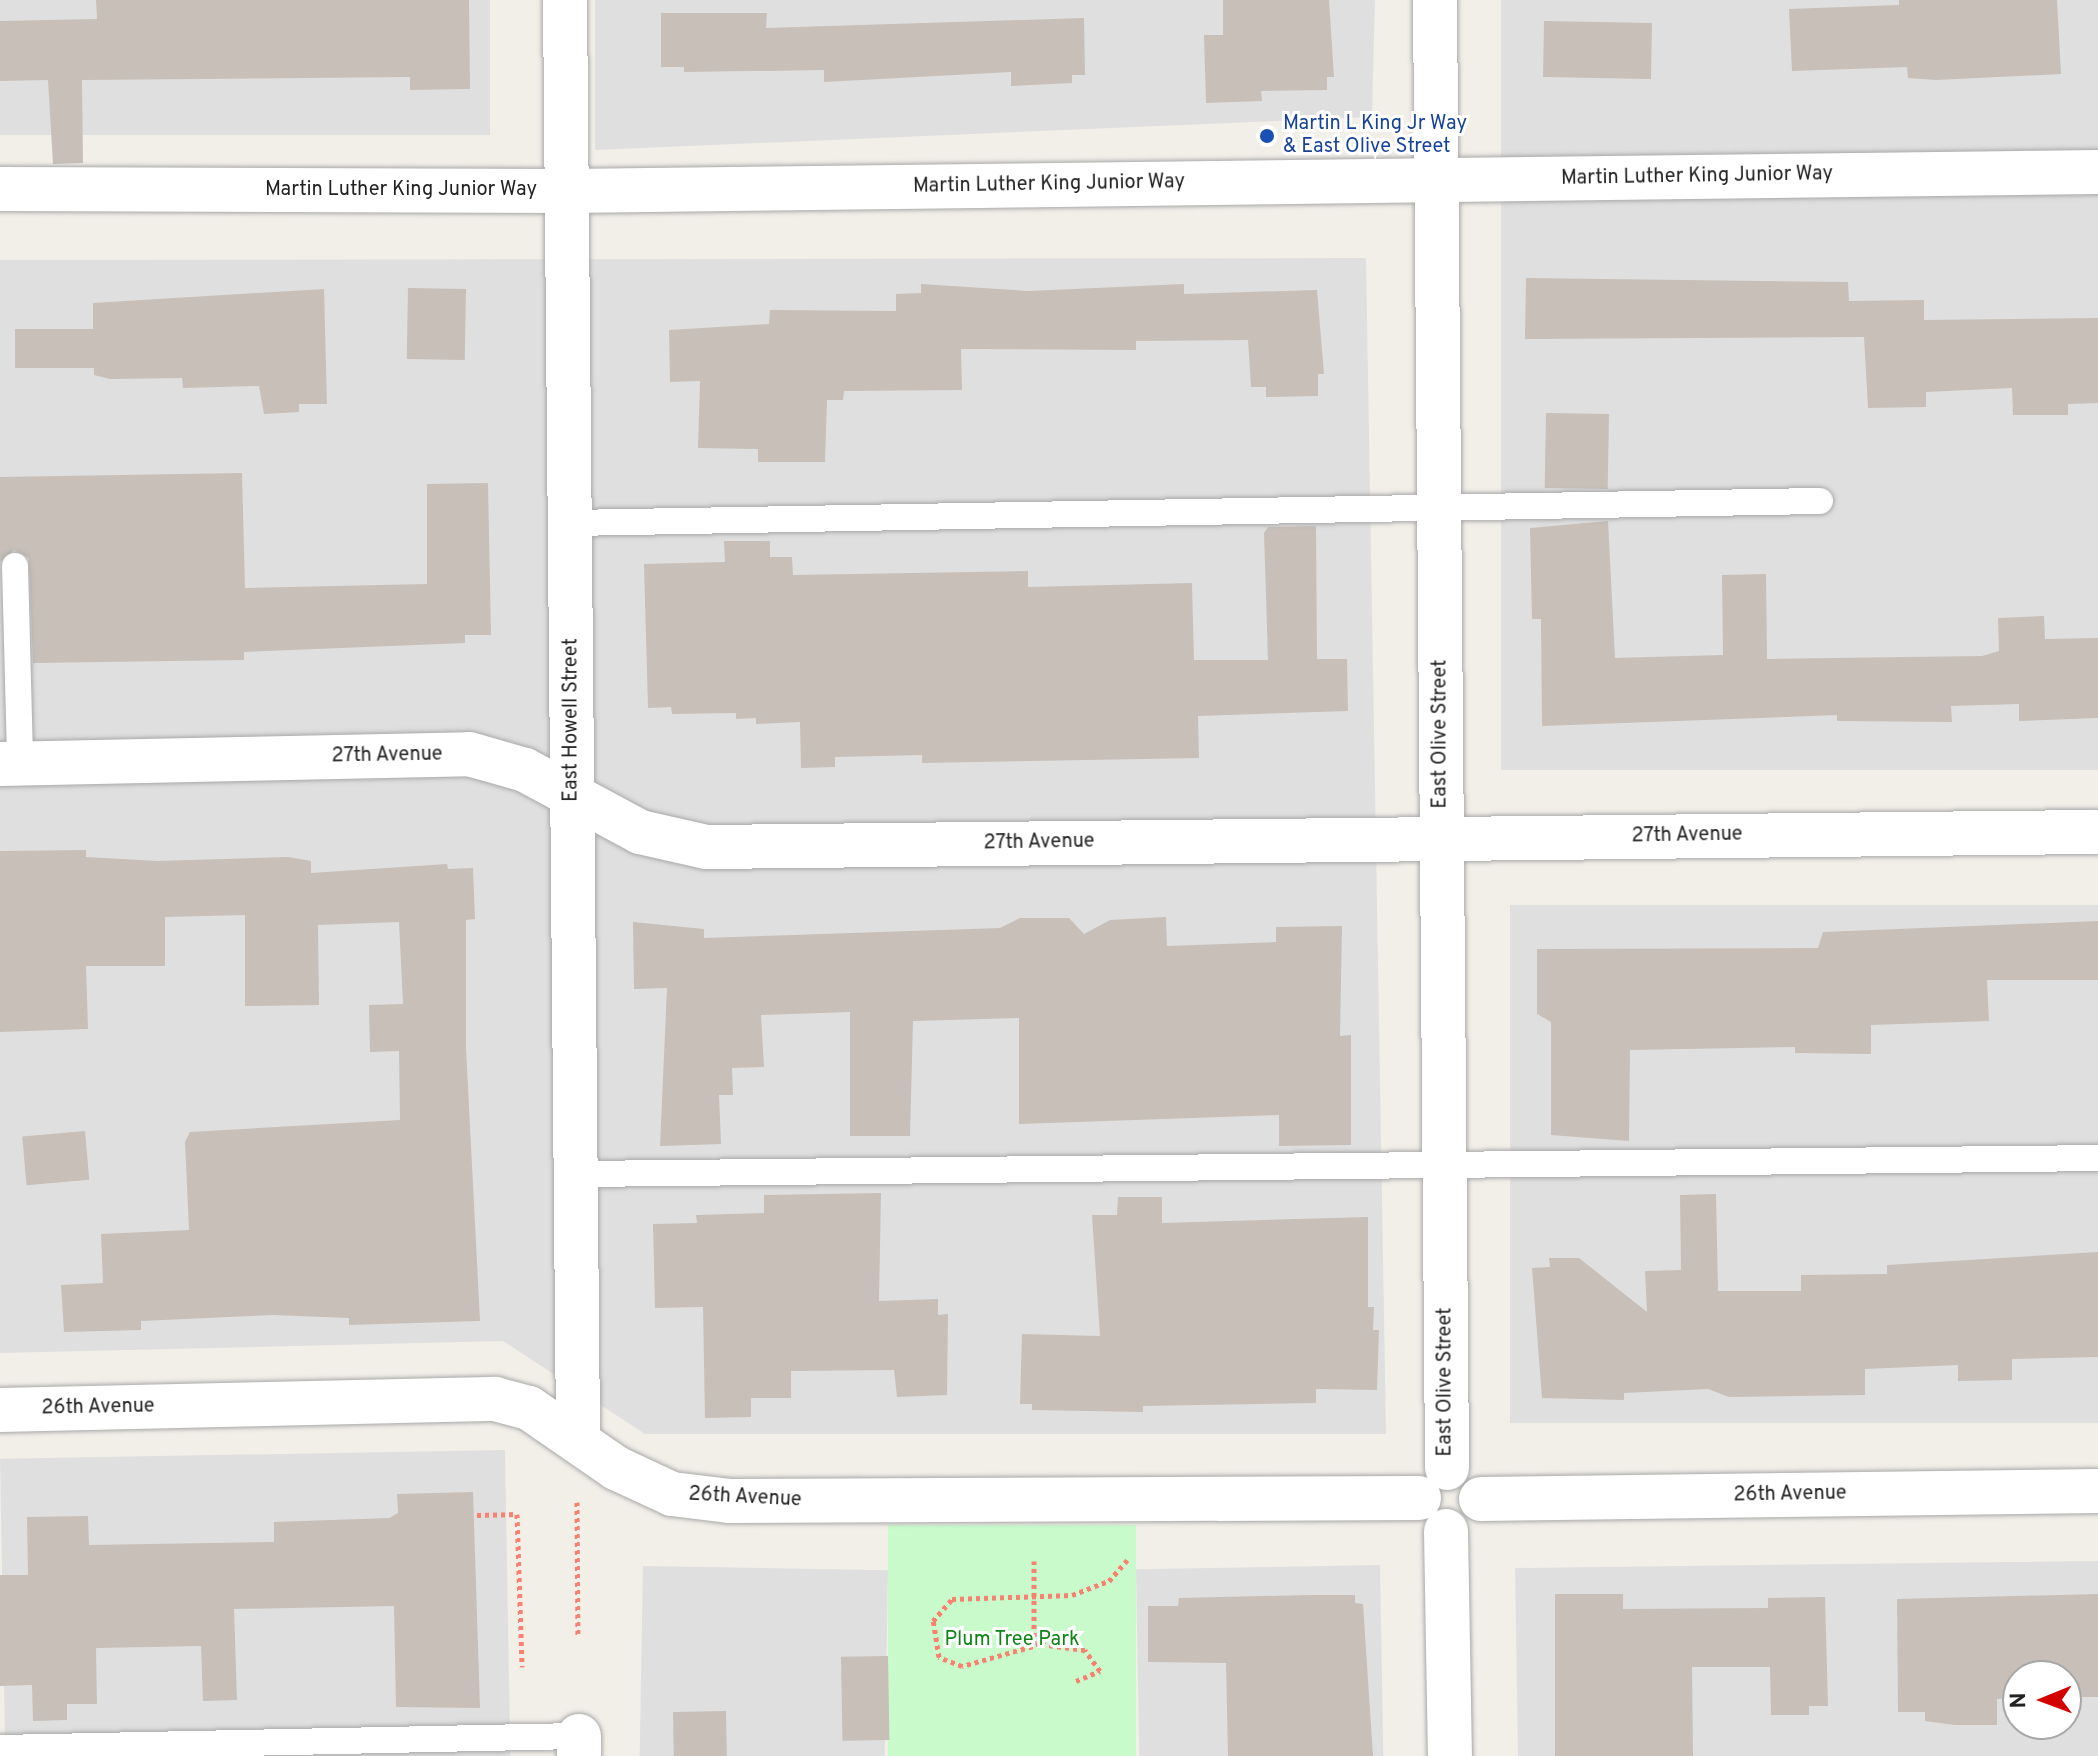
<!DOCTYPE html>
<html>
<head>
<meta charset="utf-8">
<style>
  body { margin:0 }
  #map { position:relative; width:2098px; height:1756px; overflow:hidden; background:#f2efe9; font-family:Overpass,sans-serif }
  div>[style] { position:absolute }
  .residential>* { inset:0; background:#e0dfdf; transform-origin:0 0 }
  .park>* { inset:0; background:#c8facc; transform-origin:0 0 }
  .building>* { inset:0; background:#c7bfb8; transform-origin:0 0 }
  .path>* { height:5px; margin-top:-2.5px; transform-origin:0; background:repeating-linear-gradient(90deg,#fa8072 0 4px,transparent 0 8px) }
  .roads { filter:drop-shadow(0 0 2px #a9a9a9) drop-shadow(0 0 2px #a9a9a9) }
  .service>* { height:26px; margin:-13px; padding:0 13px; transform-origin:13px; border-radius:13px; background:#fff }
  .minor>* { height:44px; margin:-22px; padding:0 22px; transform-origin:22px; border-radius:22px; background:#fff }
  .tertiary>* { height:44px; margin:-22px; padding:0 22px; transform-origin:22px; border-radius:22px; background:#fff }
  .dots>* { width:22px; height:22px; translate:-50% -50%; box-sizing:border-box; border:4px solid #fff; border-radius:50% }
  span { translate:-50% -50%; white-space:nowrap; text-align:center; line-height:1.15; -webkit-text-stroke:6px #fff; paint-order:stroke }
  .transit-label { font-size:20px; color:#164399 }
  .left { translate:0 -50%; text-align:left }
  .street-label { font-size:20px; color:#222 }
  .park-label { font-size:20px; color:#0c8416 }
  .north { position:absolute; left:2002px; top:1660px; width:80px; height:80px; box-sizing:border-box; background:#fff; border:2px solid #a7a7a7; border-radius:50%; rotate:269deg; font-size:22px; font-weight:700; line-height:32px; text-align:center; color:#222 }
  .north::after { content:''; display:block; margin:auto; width:28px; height:36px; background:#d40000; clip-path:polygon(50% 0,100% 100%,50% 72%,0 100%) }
</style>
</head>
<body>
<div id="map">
  <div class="residential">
    <i style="left:0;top:0;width:490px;height:135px"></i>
    <i style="clip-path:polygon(595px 0,1375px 0,1372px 117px,595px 150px)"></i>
    <i style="left:1501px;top:0;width:597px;height:770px"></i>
    <i style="clip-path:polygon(1366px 258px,1386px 1434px,645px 1434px,503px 1341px,0 1353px,0 260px)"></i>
    <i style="left:2098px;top:905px;width:518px;height:588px;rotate:90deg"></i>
    <i style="left:505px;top:1450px;width:306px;height:505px;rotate:89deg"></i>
    <i style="clip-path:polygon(evenodd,2098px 1561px,2098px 1756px,1518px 1756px,1515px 1568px,2098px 1561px,2018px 1676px,2066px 1676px,2066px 1724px,2018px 1724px,2018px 1676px)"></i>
    <i style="left:1380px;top:1565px;width:191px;height:244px;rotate:89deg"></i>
    <i style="left:643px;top:1566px;width:245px;height:190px;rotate:1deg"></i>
  </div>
  <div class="park">
    <i style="left:888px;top:1525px;width:248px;height:231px"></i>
  </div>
  <div class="building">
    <i style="clip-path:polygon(96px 0,469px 0,470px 89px,410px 90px,410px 77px,82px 80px,83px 163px,53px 164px,48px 80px,0 81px,0 21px,97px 19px)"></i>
    <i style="clip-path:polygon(1223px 0,1329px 0,1334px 77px,1327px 77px,1327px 90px,1261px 91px,1262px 101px,1206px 103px,1204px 35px,1223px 35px)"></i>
    <i style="clip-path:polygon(1899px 0,2057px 0,2061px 74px,1936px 80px,1908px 78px,1907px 67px,1792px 71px,1789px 9px,1899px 5px)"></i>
    <i style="clip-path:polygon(661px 13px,767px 13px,766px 28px,1084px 18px,1085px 75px,1072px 75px,1072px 83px,1011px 86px,1011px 72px,824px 82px,824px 70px,684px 72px,684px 67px,661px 67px)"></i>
    <i style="left:1544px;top:21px;width:108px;height:56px;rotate:1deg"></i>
    <i style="clip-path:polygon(1526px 278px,1848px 282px,1849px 301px,1924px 300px,1924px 320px,2098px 318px,2098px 403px,2068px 404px,2068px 415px,2013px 415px,2012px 388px,1926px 392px,1926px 407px,1868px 408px,1864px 337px,1525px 339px)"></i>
    <i style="clip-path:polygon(921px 284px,1029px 291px,1184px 284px,1184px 294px,1317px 290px,1324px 374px,1318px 374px,1318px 396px,1266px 397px,1266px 387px,1251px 387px,1248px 340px,1136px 341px,1136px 350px,961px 349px,962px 390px,844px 391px,843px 400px,827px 400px,825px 462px,758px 462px,758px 449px,698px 448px,700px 381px,670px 382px,669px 330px,769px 324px,770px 310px,896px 311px,896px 294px,921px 293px)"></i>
    <i style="left:408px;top:288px;width:58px;height:71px;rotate:1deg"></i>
    <i style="clip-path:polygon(324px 289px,327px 404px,299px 404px,299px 412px,264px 414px,259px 386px,183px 388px,182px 378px,110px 379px,94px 375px,94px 368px,15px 368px,15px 329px,93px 329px,93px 303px)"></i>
    <i style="left:1609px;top:414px;width:75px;height:63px;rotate:91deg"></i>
    <i style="clip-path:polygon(242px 473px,245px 588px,427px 584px,427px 484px,488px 483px,491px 635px,465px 635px,465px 643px,244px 652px,244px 660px,33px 663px,29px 558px,14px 550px,0 562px,0 477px)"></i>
    <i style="clip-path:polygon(1608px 521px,1615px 658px,1723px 655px,1722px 575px,1766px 574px,1767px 659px,1982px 656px,1999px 651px,1998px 618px,2044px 616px,2045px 639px,2098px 638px,2098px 718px,2019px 721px,2019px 704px,1951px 706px,1952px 722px,1837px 721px,1837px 715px,1542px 726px,1541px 619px,1532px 619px,1530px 528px)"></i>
    <i style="clip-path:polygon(1316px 526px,1317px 659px,1347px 659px,1348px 711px,1198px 716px,1199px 758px,922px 763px,922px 755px,835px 757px,835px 767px,801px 768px,800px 722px,756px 724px,756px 718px,736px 719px,736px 713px,672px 714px,671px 707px,648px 708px,644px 564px,725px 562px,724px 541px,770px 541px,770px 557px,792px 557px,793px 575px,1028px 571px,1028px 587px,1192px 583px,1194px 660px,1268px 660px,1264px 533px,1268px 527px)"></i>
    <i style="clip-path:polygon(86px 850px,86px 857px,157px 861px,288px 857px,311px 861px,311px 873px,447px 864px,448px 869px,473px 868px,475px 919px,466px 920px,466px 1048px,480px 1321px,349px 1325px,349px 1318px,273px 1315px,141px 1321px,141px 1330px,64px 1332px,61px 1285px,103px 1283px,101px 1234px,189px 1230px,185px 1142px,190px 1132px,400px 1120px,399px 1051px,370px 1052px,369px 1005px,403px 1004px,399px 922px,318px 925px,319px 1005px,245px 1006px,245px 915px,165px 917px,165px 966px,86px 966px,88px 1029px,0 1032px,0 851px)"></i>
    <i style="clip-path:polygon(1166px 917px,1167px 946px,1276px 942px,1276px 927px,1342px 926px,1340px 1036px,1351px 1035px,1351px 1145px,1279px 1146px,1279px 1115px,1019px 1124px,1019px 1018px,913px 1021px,910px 1136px,850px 1136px,850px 1012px,761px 1015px,764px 1067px,732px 1068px,733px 1095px,719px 1095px,721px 1144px,660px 1146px,667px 988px,634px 989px,633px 922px,704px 929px,704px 938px,1000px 928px,1020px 918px,1069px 918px,1084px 934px,1110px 920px)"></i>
    <i style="clip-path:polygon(2098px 921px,2098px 980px,1987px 980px,1989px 1021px,1871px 1025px,1871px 1054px,1795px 1053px,1795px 1047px,1630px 1050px,1629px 1141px,1551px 1135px,1551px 1022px,1537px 1014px,1537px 949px,1818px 948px,1823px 932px)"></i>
    <i style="left:85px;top:1131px;width:49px;height:63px;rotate:85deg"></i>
    <i style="clip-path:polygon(881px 1193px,879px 1301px,938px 1299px,938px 1315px,948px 1314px,947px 1395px,897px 1397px,894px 1370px,791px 1371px,791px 1398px,751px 1398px,751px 1417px,705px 1418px,703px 1307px,655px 1308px,653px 1224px,697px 1223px,696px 1215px,764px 1213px,764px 1195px)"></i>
    <i style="clip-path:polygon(1716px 1194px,1718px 1291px,1801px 1291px,1801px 1275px,1887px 1274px,1887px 1265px,2098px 1252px,2098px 1357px,2012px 1359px,2012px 1380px,1958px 1381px,1958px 1365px,1865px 1369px,1865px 1395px,1729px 1397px,1708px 1389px,1624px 1393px,1624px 1400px,1542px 1398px,1532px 1268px,1550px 1267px,1549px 1258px,1579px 1258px,1647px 1312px,1645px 1271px,1681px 1270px,1680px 1195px)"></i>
    <i style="clip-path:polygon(1118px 1197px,1162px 1197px,1162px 1223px,1368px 1217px,1368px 1307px,1374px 1307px,1373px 1330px,1379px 1330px,1377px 1390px,1316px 1389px,1316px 1403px,1143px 1406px,1143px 1412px,1032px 1410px,1032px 1404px,1020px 1404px,1022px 1334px,1100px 1336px,1092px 1215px,1117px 1215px)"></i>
    <i style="clip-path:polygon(473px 1492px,480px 1708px,396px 1707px,394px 1606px,234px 1609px,237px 1700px,203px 1701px,201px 1646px,96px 1648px,97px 1704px,67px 1704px,67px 1720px,33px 1721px,32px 1685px,0 1686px,0 1575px,28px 1575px,27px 1517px,88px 1516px,89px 1545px,274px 1542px,274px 1522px,389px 1518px,398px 1513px,397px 1494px)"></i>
    <i style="clip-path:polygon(1555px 1594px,1623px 1594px,1623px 1609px,1768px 1608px,1768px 1598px,1825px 1597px,1828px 1706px,1809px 1706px,1809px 1715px,1771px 1715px,1770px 1667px,1692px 1667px,1693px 1756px,1555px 1756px)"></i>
    <i style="clip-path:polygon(2098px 1594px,2098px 1697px,2066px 1697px,2066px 1676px,2018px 1676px,2018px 1698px,1997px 1699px,1997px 1725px,1955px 1725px,1925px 1721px,1925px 1712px,1898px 1712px,1897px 1599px)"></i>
    <i style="clip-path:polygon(1309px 1595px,1355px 1595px,1355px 1603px,1363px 1604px,1373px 1756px,1228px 1756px,1226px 1663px,1148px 1662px,1148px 1606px,1178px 1606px,1179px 1598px)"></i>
    <i style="left:888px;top:1656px;width:84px;height:47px;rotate:89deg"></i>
    <i style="left:726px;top:1711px;width:45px;height:53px;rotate:89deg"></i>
  </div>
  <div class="path">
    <i style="left:577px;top:1502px;width:133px;rotate:89.6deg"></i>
    <i style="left:477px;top:1515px;width:40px;rotate:-1.4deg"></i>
    <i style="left:517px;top:1514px;width:153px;rotate:88.1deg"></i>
    <i style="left:1034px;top:1561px;width:85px;rotate:90deg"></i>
    <i style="left:1076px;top:1681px;width:26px;rotate:-23deg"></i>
    <i style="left:1100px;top:1671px;width:26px;rotate:-126deg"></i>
    <i style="left:1085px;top:1650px;width:45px;rotate:-172.4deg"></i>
    <i style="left:1040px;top:1644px;width:81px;rotate:164.2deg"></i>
    <i style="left:962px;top:1666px;width:25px;rotate:-159deg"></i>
    <i style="left:939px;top:1657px;width:36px;rotate:-99deg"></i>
    <i style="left:933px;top:1621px;width:29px;rotate:-49deg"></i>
    <i style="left:952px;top:1599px;width:120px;rotate:-1.9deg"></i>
    <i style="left:1072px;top:1595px;width:40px;rotate:-21deg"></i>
    <i style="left:1109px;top:1581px;width:28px;rotate:-49deg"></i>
  </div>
  <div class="roads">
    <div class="service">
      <i style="left:570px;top:523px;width:1250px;rotate:-1.01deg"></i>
      <i style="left:15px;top:566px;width:197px;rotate:88.5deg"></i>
      <i style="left:578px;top:1174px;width:1520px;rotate:-0.6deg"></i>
      <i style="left:0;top:1748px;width:579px;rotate:-1.19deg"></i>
    </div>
    <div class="minor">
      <i style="left:565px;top:0;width:1441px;rotate:89.48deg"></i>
      <i style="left:1435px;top:0;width:1468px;rotate:89.53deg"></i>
      <i style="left:0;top:764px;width:469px;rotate:-1.2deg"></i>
      <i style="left:469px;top:754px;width:58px;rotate:15.9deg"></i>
      <i style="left:525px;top:770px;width:131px;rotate:28.3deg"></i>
      <i style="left:640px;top:832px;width:68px;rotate:12.8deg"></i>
      <i style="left:706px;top:847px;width:1392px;rotate:-0.62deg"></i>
      <i style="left:0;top:1410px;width:495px;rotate:-1.3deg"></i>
      <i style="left:495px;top:1399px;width:35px;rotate:15deg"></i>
      <i style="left:529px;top:1408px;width:106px;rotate:34.6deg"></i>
      <i style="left:616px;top:1468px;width:62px;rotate:24.9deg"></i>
      <i style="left:672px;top:1494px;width:57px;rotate:7deg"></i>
      <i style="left:729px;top:1501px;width:690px;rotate:-0.25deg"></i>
      <i style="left:1481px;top:1499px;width:617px;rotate:-0.74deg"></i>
      <i style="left:1446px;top:1531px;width:225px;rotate:89deg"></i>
      <i style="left:579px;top:1736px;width:20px;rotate:90deg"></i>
    </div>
    <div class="tertiary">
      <i style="left:0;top:189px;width:567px;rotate:0.2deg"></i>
      <i style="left:567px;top:191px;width:1531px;rotate:-0.71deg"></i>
    </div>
  </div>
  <div class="dots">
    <i style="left:1267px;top:136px;background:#1a4fb4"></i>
  </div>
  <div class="transit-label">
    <span class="left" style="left:1283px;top:136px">Martin L King Jr Way<br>&amp; East Olive Street</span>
  </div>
  <div class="street-label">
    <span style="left:1697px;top:177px;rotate:-1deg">Martin Luther King Junior Way</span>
    <span style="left:1049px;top:185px;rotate:-1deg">Martin Luther King Junior Way</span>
    <span style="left:401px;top:190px">Martin Luther King Junior Way</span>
    <span style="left:572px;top:720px;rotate:-90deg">East Howell Street</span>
    <span style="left:1441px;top:734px;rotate:-90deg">East Olive Street</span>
    <span style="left:387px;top:756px;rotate:-1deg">27th Avenue</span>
    <span style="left:1687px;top:836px;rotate:-1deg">27th Avenue</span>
    <span style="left:1039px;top:843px;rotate:-1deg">27th Avenue</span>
    <span style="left:1446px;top:1382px;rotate:-90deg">East Olive Street</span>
    <span style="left:98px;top:1408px;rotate:-1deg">26th Avenue</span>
    <span style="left:1790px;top:1495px;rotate:-1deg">26th Avenue</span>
    <span style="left:745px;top:1498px;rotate:3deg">26th Avenue</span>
  </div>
  <div class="park-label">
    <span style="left:1012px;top:1640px">Plum Tree Park</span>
  </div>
  <div class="north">N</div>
</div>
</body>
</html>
